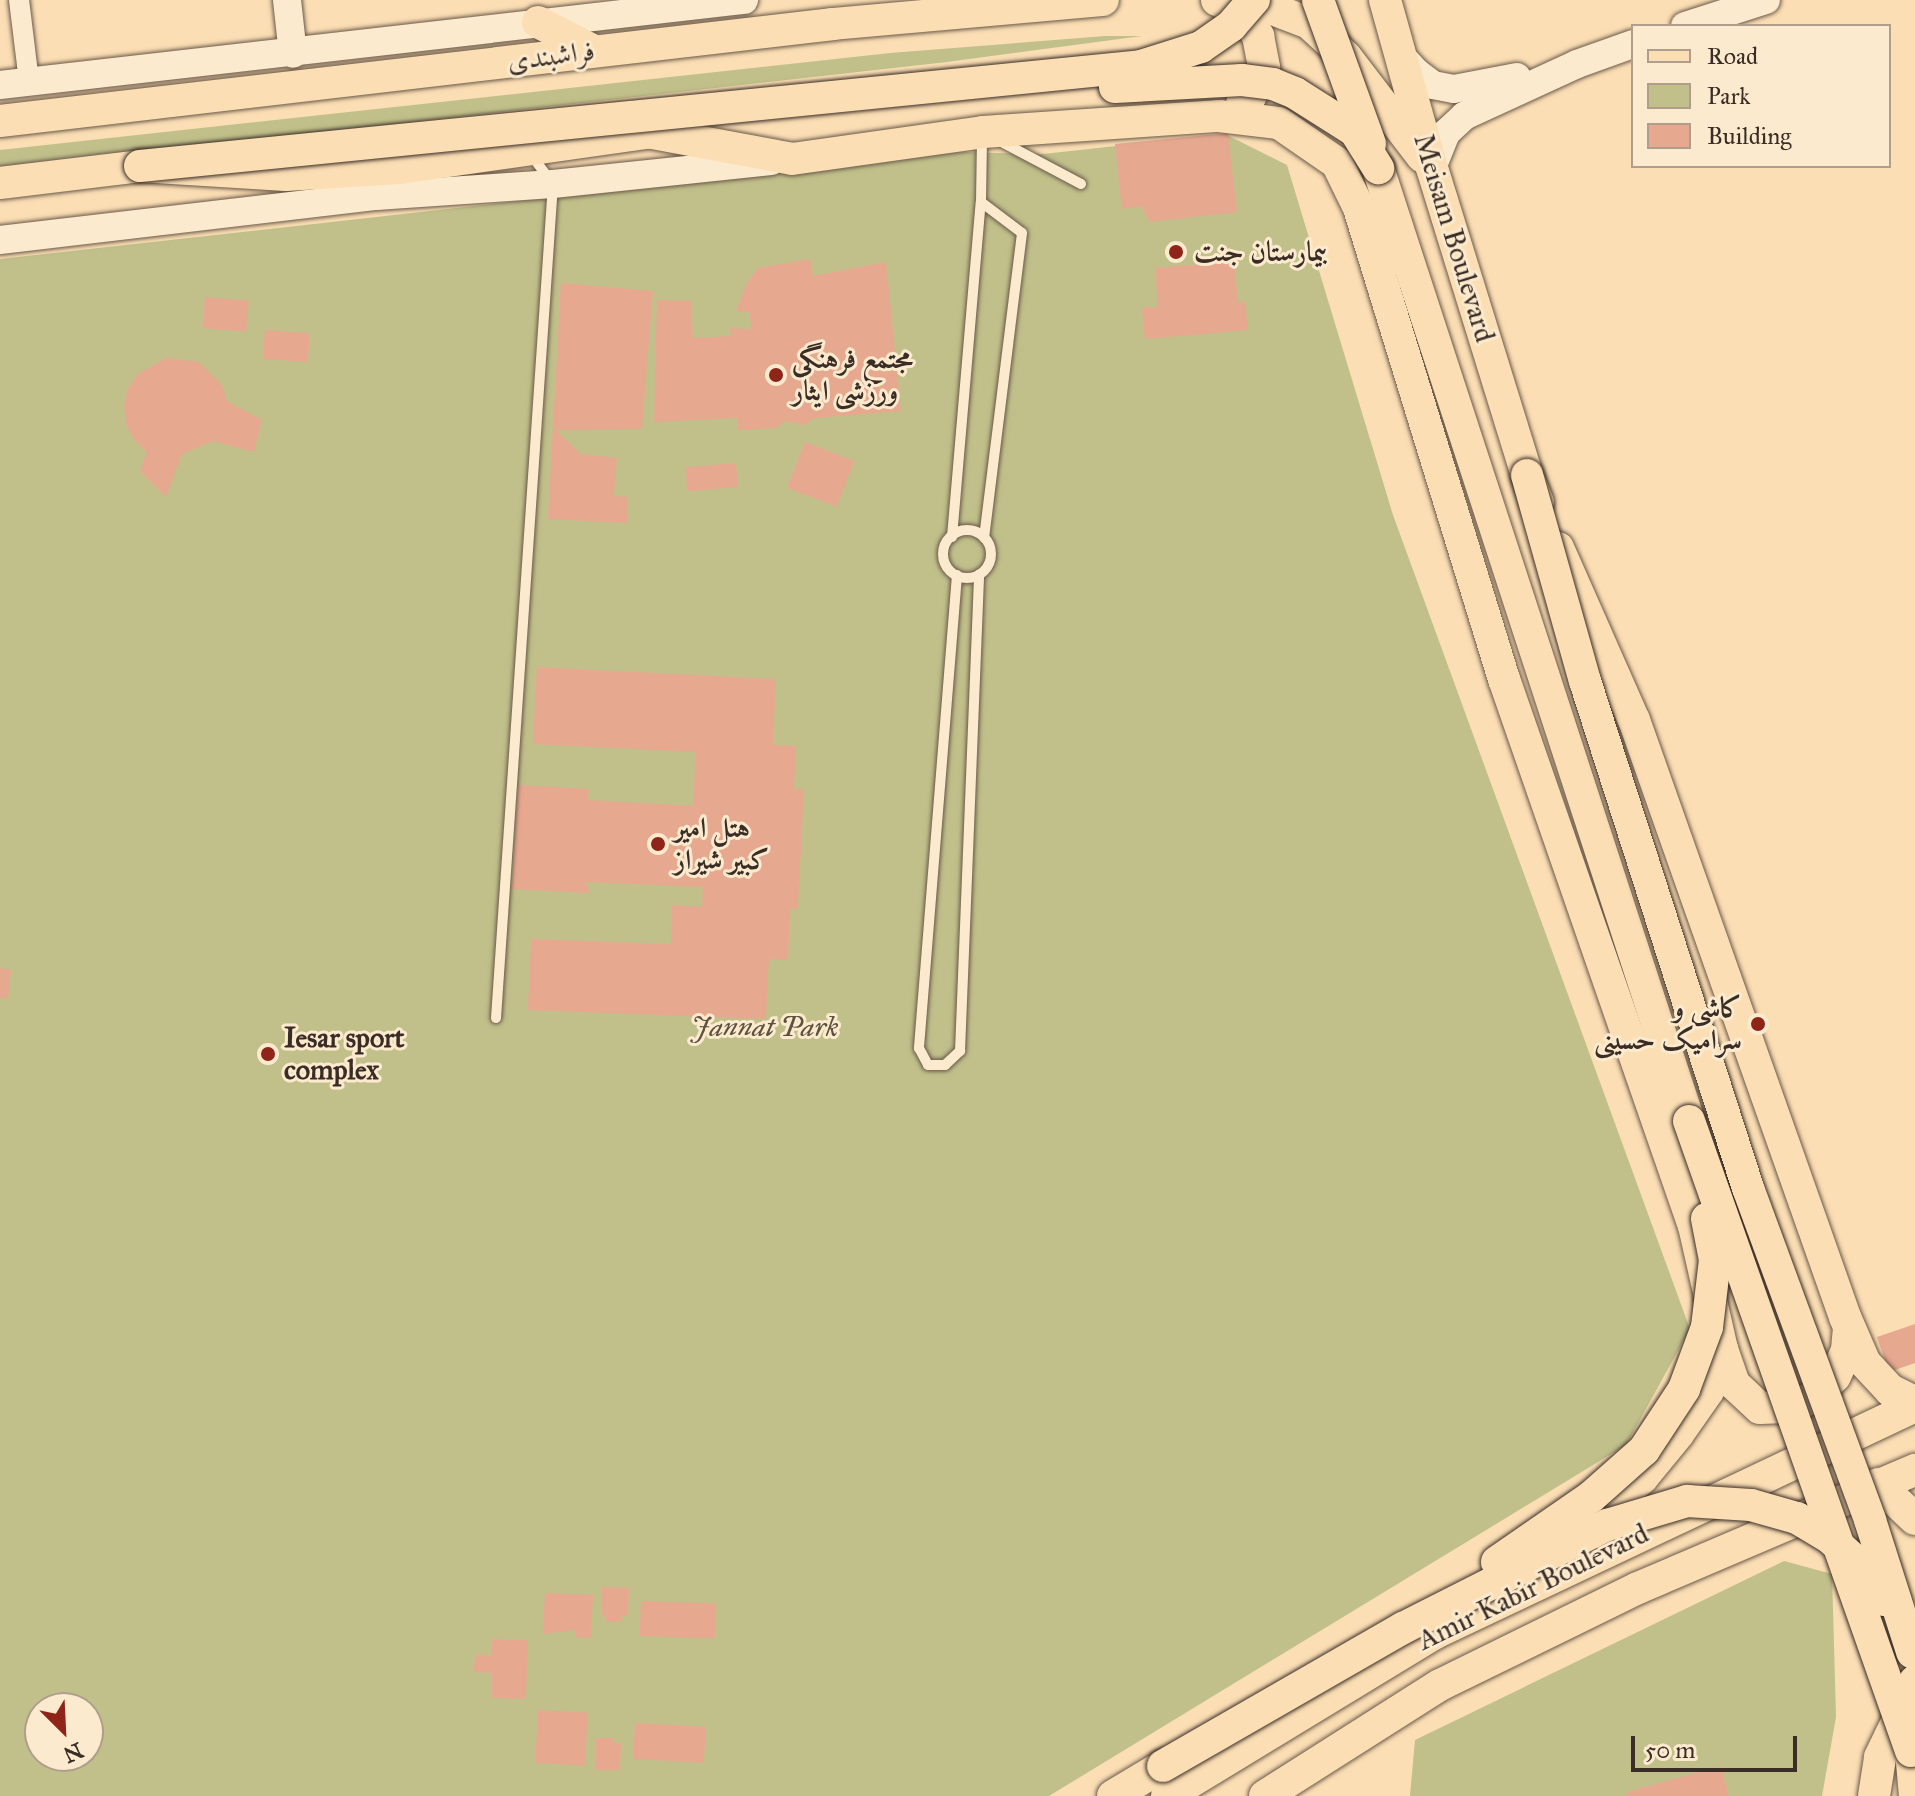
<!DOCTYPE html>
<html>
<head>
<meta charset="utf-8">
<style>
  body { margin:0 }
  #map { position:relative; width:1915px; height:1796px; overflow:hidden; background:#fbdeb4; font-family:"IM FELL Great Primer",Amiri,serif }
  div>[style] { position:absolute }
  .green>* { inset:0; background:#c1c08b }
  .building>* { inset:0; background:#e7a890; transform-origin:0 0 }
  .roads { filter:drop-shadow(0 0 2px #6a594a) drop-shadow(0 0 2px #6a594a) }
  .lane>* { height:10px; margin:-5px; padding:0 5px; transform-origin:5px; border-radius:5px; background:#fceace }
  .lane>.ring { margin:-5px; padding:0; box-sizing:content-box; background:none; border:10px solid #fceace; border-radius:50% }
  .street>* { height:20px; margin:-10px; padding:0 10px; transform-origin:10px; border-radius:10px; background:#fceace }
  .secondary>* { height:28px; margin:-14px; padding:0 14px; transform-origin:14px; border-radius:14px; background:#fceace }
  .primary>* { height:32px; margin:-16px; padding:0 16px; transform-origin:16px; border-radius:16px; background:#fbdeb4 }
  .bridges { filter:drop-shadow(0 0 2px #3a2d26) drop-shadow(0 0 2px #3a2d26) }
  .primary-bridge>* { height:32px; margin:-16px; padding:0 16px; transform-origin:16px; border-radius:16px; background:#fbdeb4 }
  .dots>* { width:22px; height:22px; translate:-50% -50%; box-sizing:border-box; border:4px solid #fceace; border-radius:50% }
  span { translate:-50% -50%; white-space:nowrap; text-align:center; line-height:1.15; -webkit-text-stroke:6px #fceace; paint-order:stroke }
  .street-label { font-size:28px; color:#3a2d26 }
  .poi-label { font-size:28px; color:#3a2d26; font-weight:700 }
  .left { translate:0 -50%; text-align:left }
  .right { translate:-100% -50%; text-align:right }
  .park-label { font-size:28px; color:#5c523f; font-style:italic }
  .legend { position:absolute; left:1631px; top:24px; width:260px; height:144px; box-sizing:border-box; background:#fceace; border:2px solid #ae9e8b; margin:0; padding:10px 14px; list-style:none; font-size:24px; color:#3a2d26 }
  .legend li { display:flex; align-items:center; gap:16px; height:40px }
  .legend b { width:40px; border:2px solid #ae9e8b }
  .north { position:absolute; left:24px; top:1692px; width:80px; height:80px; box-sizing:border-box; background:#fceace; border:2px solid #ae9e8b; border-radius:50%; rotate:156deg; font-size:22px; font-weight:700; line-height:32px; text-align:center; color:#3a2d26 }
  .north::after { content:''; display:block; margin:auto; width:28px; height:36px; background:#8f2418; clip-path:polygon(50% 0,100% 100%,50% 72%,0 100%) }
  .scale { position:absolute; left:1631px; top:1736px; width:166px; height:36px; box-sizing:border-box; border:4px solid #3a2d26; border-top:0; padding-left:10px; font-size:24px; line-height:28px; white-space:nowrap; color:#3a2d26; -webkit-text-stroke:6px #fceace; paint-order:stroke }
</style>
</head>
<body>
<div id="map">
  <div class="green">
    <i style="clip-path:polygon(1105px 36px,1142px 36px,947px 62px,0 168px,0 150px,890px 53px)"></i>
    <i style="clip-path:polygon(evenodd,1225px 134px,1287px 165px,1393px 515px,1690px 1329px,1626px 1445px,1049px 1796px,0 1796px,0 259px,958px 152px,1043px 154px,1225px 134px,40px 1708px,88px 1708px,88px 1756px,40px 1756px,40px 1708px)"></i>
    <i style="clip-path:polygon(1784px 1561px,1832px 1574px,1836px 1717px,1822px 1796px,1410px 1796px,1415px 1740px)"></i>
  </div>
  <div class="building">
    <i style="clip-path:polygon(1228px 133px,1237px 212px,1149px 222px,1142px 206px,1122px 209px,1115px 144px)"></i>
    <i style="clip-path:polygon(810px 259px,813px 276px,886px 262px,901px 411px,814px 418px,805px 425px,785px 421px,777px 428px,738px 430px,738px 418px,654px 422px,657px 300px,691px 301px,693px 338px,731px 336px,730px 328px,752px 329px,749px 312px,736px 311px,747px 283px,758px 268px)"></i>
    <i style="clip-path:polygon(1234px 261px,1238px 302px,1245px 302px,1248px 330px,1145px 339px,1142px 308px,1158px 307px,1155px 268px)"></i>
    <i style="clip-path:polygon(561px 283px,653px 291px,642px 429px,556px 430px,581px 454px,617px 458px,614px 496px,628px 497px,627px 523px,548px 519px)"></i>
    <i style="left:205px;top:297px;width:44px;height:31px;rotate:5deg"></i>
    <i style="left:265px;top:330px;width:45px;height:29px;rotate:4deg"></i>
    <i style="clip-path:polygon(166px 358px,199px 362px,222px 385px,227px 401px,262px 420px,254px 452px,213px 441px,182px 454px,166px 497px,140px 471px,147px 452px,134px 439px,126px 424px,124px 406px,128px 389px,138px 374px)"></i>
    <i style="left:805px;top:442px;width:53px;height:49px;rotate:21deg"></i>
    <i style="left:736px;top:463px;width:24px;height:51px;rotate:85deg"></i>
    <i style="clip-path:polygon(537px 667px,776px 679px,773px 745px,796px 746px,794px 789px,804px 789px,798px 909px,790px 909px,788px 960px,769px 959px,766px 1019px,528px 1010px,531px 939px,671px 944px,672px 905px,702px 907px,703px 887px,586px 882px,590px 893px,512px 889px,518px 785px,589px 789px,588px 800px,693px 806px,696px 752px,533px 744px)"></i>
    <i style="clip-path:polygon(0 968px,11px 970px,8px 998px,0 998px)"></i>
    <i style="clip-path:polygon(1915px 1324px,1915px 1363px,1889px 1372px,1877px 1337px)"></i>
    <i style="clip-path:polygon(602px 1587px,629px 1588px,628px 1616px,621px 1616px,621px 1622px,606px 1622px,606px 1615px,602px 1615px)"></i>
    <i style="clip-path:polygon(545px 1593px,593px 1595px,591px 1638px,575px 1637px,575px 1630px,543px 1634px)"></i>
    <i style="left:641px;top:1601px;width:75px;height:35px;rotate:2deg"></i>
    <i style="clip-path:polygon(492px 1639px,528px 1640px,526px 1699px,491px 1698px,492px 1673px,474px 1672px,475px 1655px,491px 1655px)"></i>
    <i style="left:538px;top:1710px;width:50px;height:53px;rotate:3deg"></i>
    <i style="left:635px;top:1723px;width:71px;height:36px;rotate:3deg"></i>
    <i style="clip-path:polygon(596px 1738px,613px 1738px,613px 1743px,621px 1743px,620px 1770px,595px 1770px)"></i>
    <i style="clip-path:polygon(1721px 1766px,1729px 1796px,1628px 1796px,1627px 1792px)"></i>
  </div>
  <div class="roads">
    <div class="lane">
      <i style="left:998px;top:140px;width:94px;rotate:27.9deg"></i>
      <i style="left:981px;top:202px;width:51px;rotate:37.1deg"></i>
      <i style="left:1022px;top:233px;width:307px;rotate:97.1deg"></i>
      <i class="ring" style="left:943px;top:530px;width:38px;height:38px"></i>
      <i style="left:952px;top:537px;width:336px;rotate:-85.1deg"></i>
      <i style="left:981px;top:202px;width:67px;rotate:-89.1deg"></i>
      <i style="left:957px;top:575px;width:475px;rotate:94.6deg"></i>
      <i style="left:919px;top:1048px;width:19px;rotate:62deg"></i>
      <i style="left:928px;top:1065px;width:17px"></i>
      <i style="left:945px;top:1065px;width:21px;rotate:-43deg"></i>
      <i style="left:960px;top:1051px;width:477px;rotate:-87.7deg"></i>
      <i style="left:496px;top:1018px;width:836px;rotate:-86.09deg"></i>
      <i style="left:553px;top:184px;width:39px;rotate:-127deg"></i>
    </div>
    <div class="street">
      <i style="left:19px;top:0;width:83px;rotate:83deg"></i>
    </div>
    <div class="secondary">
      <i style="left:287px;top:0;width:54px;rotate:83.7deg"></i>
      <i style="left:1685px;top:26px;width:85px;rotate:-17.8deg"></i>
      <i style="left:1401px;top:56px;width:23px;rotate:47deg"></i>
      <i style="left:1417px;top:73px;width:20px;rotate:37deg"></i>
      <i style="left:1433px;top:85px;width:21px;rotate:11deg"></i>
      <i style="left:1454px;top:89px;width:64px;rotate:-10.8deg"></i>
      <i style="left:0;top:85px;width:749px;rotate:-6.52deg"></i>
      <i style="left:1432px;top:168px;width:38px;rotate:-68deg"></i>
      <i style="left:1446px;top:133px;width:25px;rotate:-43deg"></i>
      <i style="left:1464px;top:116px;width:124px;rotate:-24.7deg"></i>
      <i style="left:1577px;top:64px;width:59px;rotate:-19.7deg"></i>
      <i style="left:0;top:240px;width:379px;rotate:-6.7deg"></i>
      <i style="left:376px;top:196px;width:177px;rotate:-3.9deg"></i>
      <i style="left:553px;top:184px;width:219px;rotate:-6deg"></i>
    </div>
    <div class="primary">
      <i style="left:1217px;top:0;width:25px;rotate:23deg"></i>
      <i style="left:1240px;top:10px;width:32px;rotate:55deg"></i>
      <i style="left:1258px;top:36px;width:33px;rotate:79deg"></i>
      <i style="left:1264px;top:68px;width:32px;rotate:116deg"></i>
      <i style="left:1250px;top:97px;width:9px;rotate:148deg"></i>
      <i style="left:1249px;top:0;width:64px;rotate:21deg"></i>
      <i style="left:1309px;top:23px;width:50px;rotate:42.6deg"></i>
      <i style="left:1346px;top:57px;width:125px;rotate:52.5deg"></i>
      <i style="left:1385px;top:0;width:174px;rotate:74.4deg"></i>
      <i style="left:1432px;top:168px;width:321px;rotate:72.8deg"></i>
      <i style="left:1527px;top:475px;width:29px;rotate:68deg"></i>
      <i style="left:538px;top:22px;width:63px;rotate:27.4deg"></i>
      <i style="left:0;top:121px;width:839px;rotate:-6.64deg"></i>
      <i style="left:833px;top:24px;width:271px;rotate:-5.1deg"></i>
      <i style="left:647px;top:132px;width:147px;rotate:10.5deg"></i>
      <i style="left:792px;top:159px;width:193px;rotate:-8deg"></i>
      <i style="left:983px;top:132px;width:237px;rotate:-3.9deg"></i>
      <i style="left:1219px;top:116px;width:60px;rotate:6.7deg"></i>
      <i style="left:1279px;top:123px;width:70px;rotate:34.6deg"></i>
      <i style="left:1337px;top:163px;width:50px;rotate:63.9deg"></i>
      <i style="left:1359px;top:208px;width:493px;rotate:72.9deg"></i>
      <i style="left:1504px;top:679px;width:579px;rotate:70.85deg"></i>
      <i style="left:1694px;top:1226px;width:126px;rotate:77.2deg"></i>
      <i style="left:1722px;top:1349px;width:44px;rotate:108.4deg"></i>
      <i style="left:1708px;top:1391px;width:52px;rotate:124.9deg"></i>
      <i style="left:1678px;top:1434px;width:57px;rotate:129.3deg"></i>
      <i style="left:1642px;top:1478px;width:87px;rotate:140.6deg"></i>
      <i style="left:1378px;top:168px;width:1002px;rotate:71.93deg"></i>
      <i style="left:0;top:183px;width:141px;rotate:-6.9deg"></i>
      <i style="left:140px;top:166px;width:146px;rotate:3.5deg"></i>
      <i style="left:286px;top:175px;width:113px;rotate:-3.5deg"></i>
      <i style="left:399px;top:168px;width:271px;rotate:-8.1deg"></i>
      <i style="left:1558px;top:548px;width:188px;rotate:66.2deg"></i>
      <i style="left:1634px;top:720px;width:633px;rotate:70.53deg"></i>
      <i style="left:1845px;top:1317px;width:50px;rotate:66.5deg"></i>
      <i style="left:1865px;top:1363px;width:37px;rotate:47deg"></i>
      <i style="left:1890px;top:1390px;width:28px;rotate:26deg"></i>
      <i style="left:1722px;top:1349px;width:37px;rotate:71deg"></i>
      <i style="left:1734px;top:1384px;width:35px;rotate:43deg"></i>
      <i style="left:1760px;top:1408px;width:27px;rotate:-2deg"></i>
      <i style="left:1787px;top:1407px;width:28px;rotate:-19deg"></i>
      <i style="left:1813px;top:1398px;width:31px;rotate:-45deg"></i>
      <i style="left:1835px;top:1376px;width:29px;rotate:-65deg"></i>
      <i style="left:1847px;top:1350px;width:23px;rotate:-85deg"></i>
      <i style="left:1878px;top:1484px;width:51px;rotate:43.4deg"></i>
      <i style="left:1435px;top:1633px;width:58px;rotate:-35.9deg"></i>
      <i style="left:1911px;top:1751px;width:45px;rotate:84.9deg"></i>
      <i style="left:1113px;top:1796px;width:58px;rotate:-31deg"></i>
      <i style="left:1167px;top:1796px;width:314px;rotate:-31.3deg"></i>
      <i style="left:1435px;top:1633px;width:531px;rotate:-25.31deg"></i>
      <i style="left:1265px;top:1796px;width:207px;rotate:-32.4deg"></i>
      <i style="left:1440px;top:1685px;width:220px;rotate:-26.1deg"></i>
      <i style="left:1638px;top:1588px;width:301px;rotate:-23.1deg"></i>
      <i style="left:1874px;top:1796px;width:39px;rotate:-81deg"></i>
      <i style="left:1880px;top:1757px;width:64px;rotate:-64.2deg"></i>
    </div>
  </div>
  <div class="bridges">
    <div class="primary-bridge">
      <i style="left:1318px;top:0;width:153px;rotate:70.1deg"></i>
      <i style="left:1115px;top:87px;width:127px;rotate:-3.2deg"></i>
      <i style="left:1242px;top:80px;width:31px;rotate:7deg"></i>
      <i style="left:1273px;top:84px;width:24px;rotate:22deg"></i>
      <i style="left:1295px;top:93px;width:71px;rotate:32.3deg"></i>
      <i style="left:1355px;top:131px;width:44px;rotate:58.1deg"></i>
      <i style="left:140px;top:166px;width:1006px;rotate:-5.7deg"></i>
      <i style="left:1141px;top:66px;width:63px;rotate:-17.6deg"></i>
      <i style="left:1201px;top:47px;width:37px;rotate:-35deg"></i>
      <i style="left:1231px;top:26px;width:35px;rotate:-49deg"></i>
      <i style="left:1527px;top:475px;width:214px;rotate:74.3deg"></i>
      <i style="left:1585px;top:681px;width:533px;rotate:72.18deg"></i>
      <i style="left:1748px;top:1188px;width:354px;rotate:69.8deg"></i>
      <i style="left:1870px;top:1520px;width:139px;rotate:72.3deg"></i>
      <i style="left:1689px;top:1121px;width:668px;rotate:70.59deg"></i>
      <i style="left:1497px;top:1562px;width:114px;rotate:-34.7deg"></i>
      <i style="left:1591px;top:1497px;width:71px;rotate:-41.6deg"></i>
      <i style="left:1644px;top:1450px;width:73px;rotate:-56.7deg"></i>
      <i style="left:1684px;top:1389px;width:66px;rotate:-69.6deg"></i>
      <i style="left:1707px;top:1327px;width:67px;rotate:-83.2deg"></i>
      <i style="left:1715px;top:1260px;width:42px;rotate:-101deg"></i>
      <i style="left:1912px;top:1736px;width:55px;rotate:-86.9deg"></i>
      <i style="left:1163px;top:1766px;width:277px;rotate:-29.9deg"></i>
      <i style="left:1403px;top:1628px;width:229px;rotate:-26.8deg"></i>
      <i style="left:1607px;top:1525px;width:84px;rotate:-16.7deg"></i>
      <i style="left:1687px;top:1501px;width:64px;rotate:3.6deg"></i>
      <i style="left:1751px;top:1505px;width:48px;rotate:15.8deg"></i>
      <i style="left:1797px;top:1518px;width:39px;rotate:31deg"></i>
      <i style="left:1830px;top:1538px;width:42px;rotate:42.1deg"></i>
      <i style="left:1861px;top:1566px;width:41px;rotate:55.9deg"></i>
    </div>
  </div>
  <div class="dots">
    <i style="left:1176px;top:252px;background:#8f2418"></i>
    <i style="left:776px;top:375px;background:#8f2418"></i>
    <i style="left:658px;top:844px;background:#8f2418"></i>
    <i style="left:1758px;top:1024px;background:#8f2418"></i>
    <i style="left:268px;top:1054px;background:#8f2418"></i>
  </div>
  <div class="street-label">
    <span style="left:551px;top:56px;rotate:-7deg">فراشبندی</span>
    <span style="left:1454px;top:238px;rotate:73deg">Meisam Boulevard</span>
    <span style="left:1533px;top:1587px;rotate:-26deg">Amir Kabir Boulevard</span>
  </div>
  <div class="poi-label">
    <span class="left" style="left:1194px;top:252px">بیمارستان جنت</span>
    <span class="left" style="left:792px;top:375px">مجتمع فرهنگی<br>ورزشی ایثار</span>
    <span class="left" style="left:674px;top:844px">هتل امیر<br>کبیر شیراز</span>
    <span class="right" style="left:1742px;top:1024px">کاشی و<br>سرامیک حسینی</span>
    <span class="left" style="left:284px;top:1054px">Iesar sport<br>complex</span>
  </div>
  <div class="park-label">
    <span style="left:765px;top:1027px">Jannat Park</span>
  </div>
  <ul class="legend">
  <li><b style="height:10px;background:#fbdeb4"></b>Road</li>
  <li><b style="height:22px;background:#c1c08b"></b>Park</li>
  <li><b style="height:22px;background:#e7a890"></b>Building</li>
  </ul>
  <div class="north">N</div>
  <div class="scale">50 m</div>
</div>
</body>
</html>
